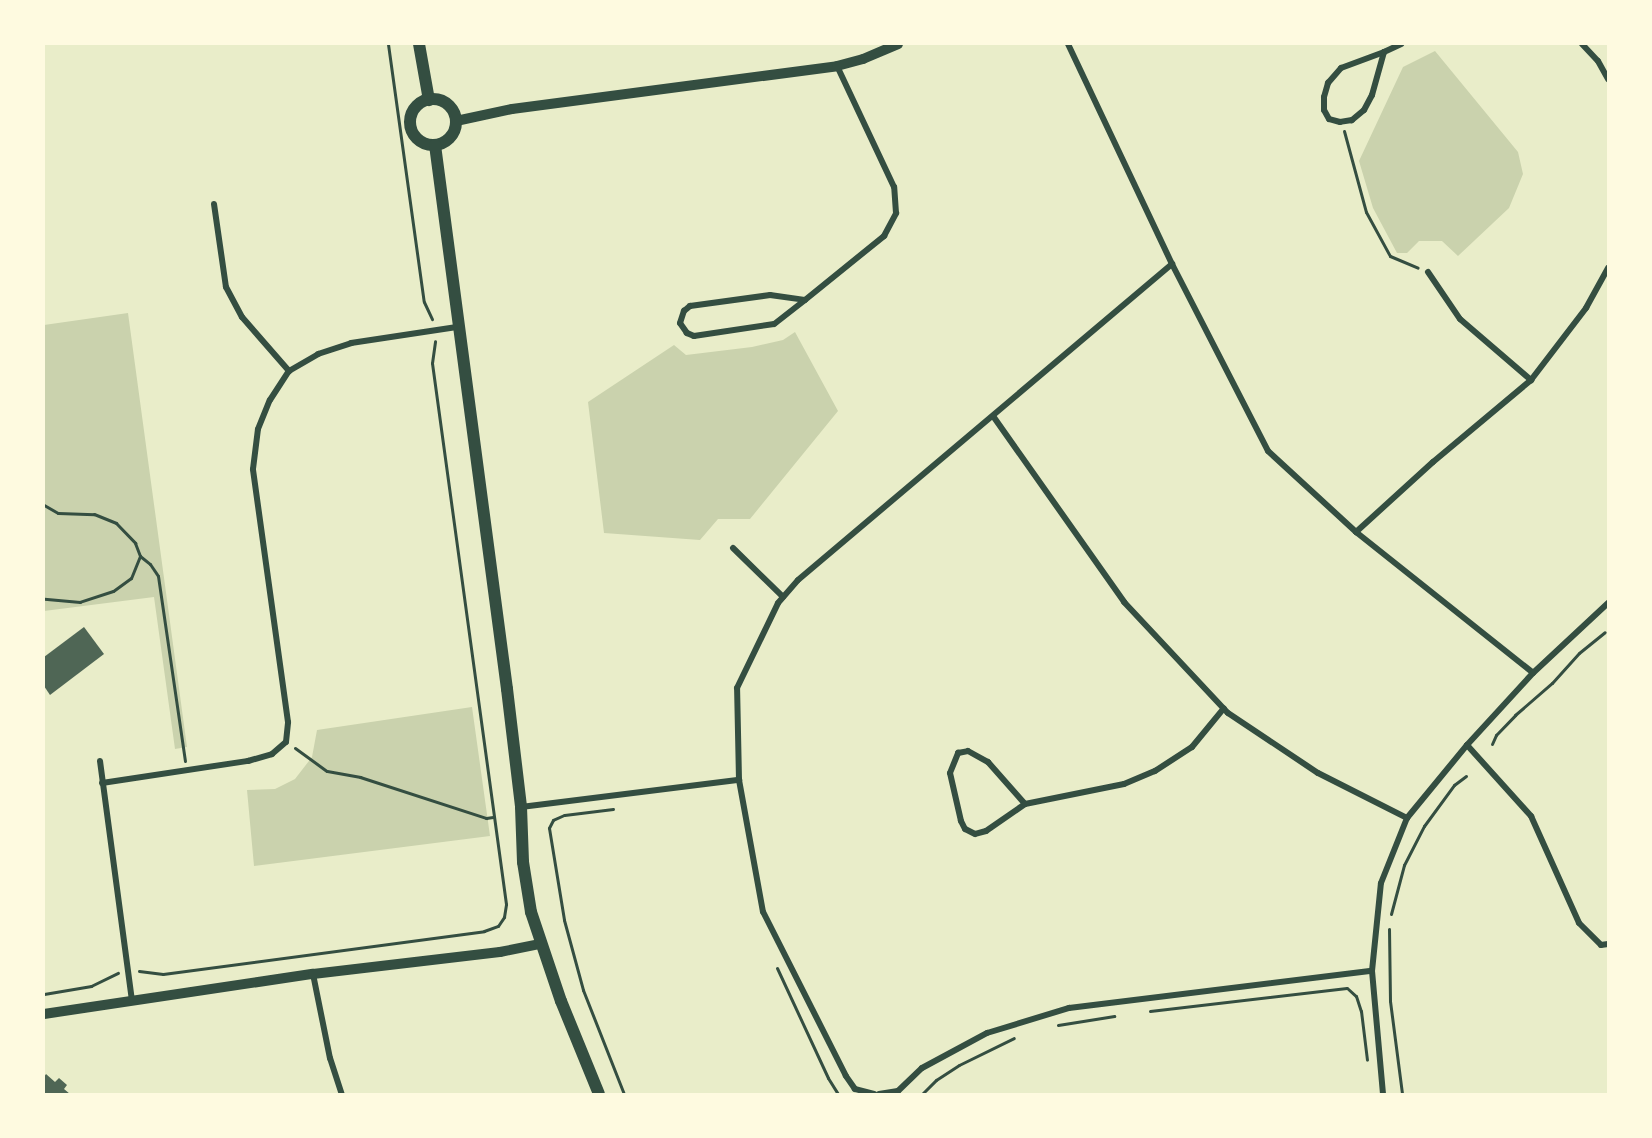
<!DOCTYPE html>
<html>
<head>
<meta charset="utf-8">
<style>
  body { margin:0 }
  #map { position:relative; width:1652px; height:1138px; overflow:hidden; background:#e9edc9; font-family:"DM Sans",sans-serif }
  div>[style] { position:absolute }
  .green>* { inset:0; background:#cad2ad }
  .building>* { inset:0; background:#4f6655 }
  .path>* { height:3px; margin:-1.5px; padding:0 1.5px; transform-origin:1.5px; border-radius:1.5px; background:#344e41 }
  .minor>* { height:6px; margin:-3px; padding:0 3px; transform-origin:3px; border-radius:3px; background:#344e41 }
  .tertiary>* { height:10px; margin:-5px; padding:0 5px; transform-origin:5px; border-radius:5px; background:#344e41 }
  .secondary>* { height:12px; margin:-6px; padding:0 6px; transform-origin:6px; border-radius:6px; background:#344e41 }
  .secondary>.ring { margin:-6px; padding:0; box-sizing:content-box; background:none; border:12px solid #344e41; border-radius:50% }
  span { translate:-50% -50%; white-space:nowrap; text-align:center; line-height:1.15; -webkit-text-stroke:4.5px #fefae0; paint-order:stroke }
  .frame { position:absolute; inset:0; border:45px solid #fefae0; pointer-events:none }
</style>
</head>
<body>
<div id="map">
  <div class="green">
    <i style="clip-path:polygon(1435px 51px,1518px 152px,1523px 174px,1509px 208px,1458px 256px,1442px 241px,1419px 241px,1407px 253px,1397px 253px,1373px 208px,1359px 161px,1403px 67px)"></i>
    <i style="clip-path:polygon(128px 313px,187px 747px,175px 749px,154px 597px,44px 611px,44px 325px)"></i>
    <i style="clip-path:polygon(795px 332px,838px 411px,750px 519px,718px 519px,700px 540px,604px 533px,588px 402px,674px 345px,686px 355px,752px 347px,783px 340px)"></i>
    <i style="clip-path:polygon(472px 707px,490px 836px,254px 866px,247px 790px,275px 789px,295px 779px,312px 757px,317px 730px)"></i>
  </div>
  <div class="building">
    <i style="clip-path:polygon(84px 627px,104px 654px,50px 695px,44px 686px,44px 657px)"></i>
    <i style="clip-path:polygon(46px 1074px,55px 1082px,59px 1078px,67px 1085px,64px 1089px,70px 1094px,44px 1094px,44px 1077px)"></i>
  </div>
  <div class="path">
    <i style="left:388px;top:44px;width:260px;rotate:82.1deg"></i>
    <i style="left:424px;top:302px;width:19px;rotate:65deg"></i>
    <i style="left:1344px;top:131px;width:84px;rotate:74.8deg"></i>
    <i style="left:1366px;top:212px;width:50px;rotate:61.4deg"></i>
    <i style="left:1390px;top:256px;width:30px;rotate:23deg"></i>
    <i style="left:44px;top:505px;width:16px;rotate:30deg"></i>
    <i style="left:58px;top:513px;width:36px;rotate:2deg"></i>
    <i style="left:94px;top:514px;width:24px;rotate:22deg"></i>
    <i style="left:116px;top:523px;width:28px;rotate:46deg"></i>
    <i style="left:135px;top:543px;width:14px;rotate:69deg"></i>
    <i style="left:140px;top:556px;width:24px;rotate:112deg"></i>
    <i style="left:131px;top:578px;width:22px;rotate:144deg"></i>
    <i style="left:113px;top:591px;width:35px;rotate:162deg"></i>
    <i style="left:80px;top:602px;width:36px;rotate:-175deg"></i>
    <i style="left:140px;top:556px;width:13px;rotate:39deg"></i>
    <i style="left:150px;top:564px;width:14px;rotate:56deg"></i>
    <i style="left:158px;top:576px;width:187px;rotate:81.7deg"></i>
    <i style="left:1492px;top:744px;width:10px;rotate:-66deg"></i>
    <i style="left:1496px;top:735px;width:28px;rotate:-46deg"></i>
    <i style="left:1515px;top:715px;width:49px;rotate:-40.9deg"></i>
    <i style="left:1552px;top:683px;width:40px;rotate:-48deg"></i>
    <i style="left:1579px;top:653px;width:33px;rotate:-39deg"></i>
    <i style="left:295px;top:748px;width:39px;rotate:36deg"></i>
    <i style="left:327px;top:771px;width:34px;rotate:10deg"></i>
    <i style="left:360px;top:777px;width:133px;rotate:18deg"></i>
    <i style="left:486px;top:818px;width:7px;rotate:-8deg"></i>
    <i style="left:613px;top:809px;width:49px;rotate:173deg"></i>
    <i style="left:564px;top:815px;width:12px;rotate:156deg"></i>
    <i style="left:553px;top:820px;width:9px;rotate:117deg"></i>
    <i style="left:549px;top:828px;width:93px;rotate:80.7deg"></i>
    <i style="left:564px;top:920px;width:73px;rotate:74.8deg"></i>
    <i style="left:583px;top:990px;width:112px;rotate:68.5deg"></i>
    <i style="left:1391px;top:914px;width:51px;rotate:-75.1deg"></i>
    <i style="left:1404px;top:865px;width:44px;rotate:-62.9deg"></i>
    <i style="left:1424px;top:826px;width:51px;rotate:-53.8deg"></i>
    <i style="left:1454px;top:785px;width:15px;rotate:-37deg"></i>
    <i style="left:1389px;top:929px;width:72px;rotate:89.2deg"></i>
    <i style="left:1390px;top:1001px;width:94px;rotate:82.6deg"></i>
    <i style="left:777px;top:968px;width:121px;rotate:65.1deg"></i>
    <i style="left:828px;top:1078px;width:19px;rotate:58deg"></i>
    <i style="left:139px;top:971px;width:24px;rotate:7deg"></i>
    <i style="left:163px;top:974px;width:324px;rotate:-7.6deg"></i>
    <i style="left:484px;top:931px;width:15px;rotate:-20deg"></i>
    <i style="left:498px;top:926px;width:11px;rotate:-56deg"></i>
    <i style="left:504px;top:917px;width:13px;rotate:-81deg"></i>
    <i style="left:506px;top:904px;width:546px;rotate:-97.79deg"></i>
    <i style="left:432px;top:363px;width:22px;rotate:-82deg"></i>
    <i style="left:44px;top:994px;width:48px;rotate:-9.7deg"></i>
    <i style="left:91px;top:986px;width:30px;rotate:-26deg"></i>
    <i style="left:1150px;top:1011px;width:198px;rotate:-6.7deg"></i>
    <i style="left:1347px;top:988px;width:12px;rotate:42deg"></i>
    <i style="left:1356px;top:996px;width:16px;rotate:72deg"></i>
    <i style="left:1361px;top:1011px;width:49px;rotate:83deg"></i>
    <i style="left:1058px;top:1025px;width:57px;rotate:-9.1deg"></i>
    <i style="left:922px;top:1094px;width:20px;rotate:-45deg"></i>
    <i style="left:936px;top:1080px;width:27px;rotate:-33deg"></i>
    <i style="left:959px;top:1065px;width:61px;rotate:-26.1deg"></i>
  </div>
  <div class="minor">
    <i style="left:1068px;top:44px;width:243px;rotate:64.7deg"></i>
    <i style="left:1172px;top:264px;width:210px;rotate:62.8deg"></i>
    <i style="left:1268px;top:451px;width:120px;rotate:42.6deg"></i>
    <i style="left:1356px;top:532px;width:226px;rotate:38.5deg"></i>
    <i style="left:1582px;top:44px;width:23px;rotate:47deg"></i>
    <i style="left:1598px;top:61px;width:21px;rotate:61deg"></i>
    <i style="left:1384px;top:52px;width:45px;rotate:105.6deg"></i>
    <i style="left:1372px;top:95px;width:17px;rotate:118deg"></i>
    <i style="left:1364px;top:110px;width:16px;rotate:140deg"></i>
    <i style="left:1352px;top:120px;width:12px;rotate:171deg"></i>
    <i style="left:1340px;top:122px;width:11px;rotate:-165deg"></i>
    <i style="left:1329px;top:119px;width:10px;rotate:-119deg"></i>
    <i style="left:1324px;top:110px;width:13px;rotate:-90deg"></i>
    <i style="left:1324px;top:97px;width:15px;rotate:-74deg"></i>
    <i style="left:1328px;top:83px;width:20px;rotate:-49deg"></i>
    <i style="left:1341px;top:68px;width:46px;rotate:-20.4deg"></i>
    <i style="left:1384px;top:52px;width:19px;rotate:-25deg"></i>
    <i style="left:214px;top:204px;width:84px;rotate:81.8deg"></i>
    <i style="left:226px;top:287px;width:34px;rotate:62deg"></i>
    <i style="left:242px;top:317px;width:72px;rotate:49deg"></i>
    <i style="left:1428px;top:272px;width:57px;rotate:55.8deg"></i>
    <i style="left:1460px;top:319px;width:94px;rotate:40.7deg"></i>
    <i style="left:770px;top:295px;width:35px;rotate:8deg"></i>
    <i style="left:805px;top:300px;width:39px;rotate:142deg"></i>
    <i style="left:774px;top:324px;width:81px;rotate:171.5deg"></i>
    <i style="left:694px;top:336px;width:8px;rotate:-157deg"></i>
    <i style="left:687px;top:333px;width:12px;rotate:-125deg"></i>
    <i style="left:680px;top:323px;width:13px;rotate:-72deg"></i>
    <i style="left:684px;top:311px;width:8px;rotate:-40deg"></i>
    <i style="left:690px;top:306px;width:81px;rotate:-7.8deg"></i>
    <i style="left:805px;top:300px;width:102px;rotate:-39deg"></i>
    <i style="left:884px;top:236px;width:26px;rotate:-62deg"></i>
    <i style="left:896px;top:213px;width:26px;rotate:-94deg"></i>
    <i style="left:894px;top:187px;width:134px;rotate:-115.2deg"></i>
    <i style="left:993px;top:416px;width:228px;rotate:54.8deg"></i>
    <i style="left:1124px;top:602px;width:152px;rotate:46.9deg"></i>
    <i style="left:1228px;top:713px;width:108px;rotate:33.7deg"></i>
    <i style="left:1318px;top:773px;width:100px;rotate:26.8deg"></i>
    <i style="left:1356px;top:532px;width:104px;rotate:-42.3deg"></i>
    <i style="left:1433px;top:462px;width:128px;rotate:-39.9deg"></i>
    <i style="left:1531px;top:380px;width:91px;rotate:-52.6deg"></i>
    <i style="left:1586px;top:308px;width:46px;rotate:-61.2deg"></i>
    <i style="left:733px;top:548px;width:70px;rotate:44.4deg"></i>
    <i style="left:1467px;top:745px;width:96px;rotate:48deg"></i>
    <i style="left:1531px;top:816px;width:117px;rotate:65.8deg"></i>
    <i style="left:1579px;top:923px;width:31px;rotate:45deg"></i>
    <i style="left:1601px;top:945px;width:7px;rotate:-8deg"></i>
    <i style="left:968px;top:751px;width:23px;rotate:29deg"></i>
    <i style="left:988px;top:762px;width:56px;rotate:48.6deg"></i>
    <i style="left:1025px;top:804px;width:47px;rotate:145.3deg"></i>
    <i style="left:986px;top:831px;width:11px;rotate:165deg"></i>
    <i style="left:975px;top:834px;width:11px;rotate:-153deg"></i>
    <i style="left:965px;top:829px;width:9px;rotate:-117deg"></i>
    <i style="left:961px;top:821px;width:49px;rotate:-102.9deg"></i>
    <i style="left:950px;top:773px;width:22px;rotate:-68deg"></i>
    <i style="left:958px;top:753px;width:10px;rotate:-11deg"></i>
    <i style="left:100px;top:761px;width:241px;rotate:82.4deg"></i>
    <i style="left:102px;top:783px;width:148px;rotate:-8.6deg"></i>
    <i style="left:248px;top:761px;width:25px;rotate:-16deg"></i>
    <i style="left:272px;top:754px;width:18px;rotate:-41deg"></i>
    <i style="left:286px;top:742px;width:20px;rotate:-84deg"></i>
    <i style="left:288px;top:722px;width:255px;rotate:-97.9deg"></i>
    <i style="left:253px;top:469px;width:40px;rotate:-82.9deg"></i>
    <i style="left:258px;top:429px;width:31px;rotate:-68deg"></i>
    <i style="left:270px;top:400px;width:35px;rotate:-57deg"></i>
    <i style="left:289px;top:371px;width:34px;rotate:-30deg"></i>
    <i style="left:318px;top:354px;width:35px;rotate:-18deg"></i>
    <i style="left:351px;top:343px;width:107px;rotate:-8.6deg"></i>
    <i style="left:1025px;top:804px;width:101px;rotate:-11.4deg"></i>
    <i style="left:1124px;top:784px;width:34px;rotate:-23deg"></i>
    <i style="left:1155px;top:771px;width:44px;rotate:-33deg"></i>
    <i style="left:1192px;top:747px;width:50px;rotate:-50.6deg"></i>
    <i style="left:521px;top:807px;width:220px;rotate:-7.1deg"></i>
    <i style="left:313px;top:974px;width:86px;rotate:78.6deg"></i>
    <i style="left:330px;top:1058px;width:38px;rotate:72deg"></i>
    <i style="left:874px;top:1094px;width:20px;rotate:-165deg"></i>
    <i style="left:855px;top:1089px;width:16px;rotate:-125deg"></i>
    <i style="left:846px;top:1076px;width:184px;rotate:-116.8deg"></i>
    <i style="left:763px;top:912px;width:134px;rotate:-100.3deg"></i>
    <i style="left:739px;top:780px;width:92px;rotate:-91.2deg"></i>
    <i style="left:737px;top:688px;width:94px;rotate:-64.2deg"></i>
    <i style="left:778px;top:603px;width:30px;rotate:-49deg"></i>
    <i style="left:798px;top:580px;width:490px;rotate:-40.2deg"></i>
    <i style="left:879px;top:1094px;width:19px;rotate:-9deg"></i>
    <i style="left:898px;top:1091px;width:33px;rotate:-44deg"></i>
    <i style="left:922px;top:1068px;width:74px;rotate:-28.3deg"></i>
    <i style="left:987px;top:1033px;width:86px;rotate:-17deg"></i>
    <i style="left:1069px;top:1008px;width:305px;rotate:-7deg"></i>
    <i style="left:1383px;top:1094px;width:123px;rotate:-95.1deg"></i>
    <i style="left:1372px;top:971px;width:88px;rotate:-84.2deg"></i>
    <i style="left:1381px;top:883px;width:70px;rotate:-68.2deg"></i>
    <i style="left:1407px;top:818px;width:94px;rotate:-50.6deg"></i>
    <i style="left:1467px;top:745px;width:98px;rotate:-47.5deg"></i>
    <i style="left:1533px;top:673px;width:103px;rotate:-43deg"></i>
  </div>
  <div class="tertiary">
    <i style="left:456px;top:121px;width:57px;rotate:-12.1deg"></i>
    <i style="left:512px;top:109px;width:328px;rotate:-7.5deg"></i>
    <i style="left:837px;top:66px;width:27px;rotate:-15deg"></i>
    <i style="left:863px;top:59px;width:38px;rotate:-23deg"></i>
    <i style="left:44px;top:1014px;width:272px;rotate:-8.5deg"></i>
    <i style="left:313px;top:974px;width:188px;rotate:-6.7deg"></i>
    <i style="left:500px;top:952px;width:41px;rotate:-11.3deg"></i>
  </div>
  <div class="secondary">
    <i style="left:419px;top:44px;width:57px;rotate:79.9deg"></i>
    <i class="ring" style="left:410px;top:99px;width:34px;height:34px"></i>
    <i style="left:435px;top:145px;width:549px;rotate:82.46deg"></i>
    <i style="left:507px;top:689px;width:119px;rotate:83.2deg"></i>
    <i style="left:521px;top:807px;width:55px;rotate:87.9deg"></i>
    <i style="left:523px;top:862px;width:51px;rotate:80.9deg"></i>
    <i style="left:531px;top:912px;width:94px;rotate:71.4deg"></i>
    <i style="left:561px;top:1001px;width:100px;rotate:67.8deg"></i>
  </div>
  <div class="frame"></div>
</div>
</body>
</html>
